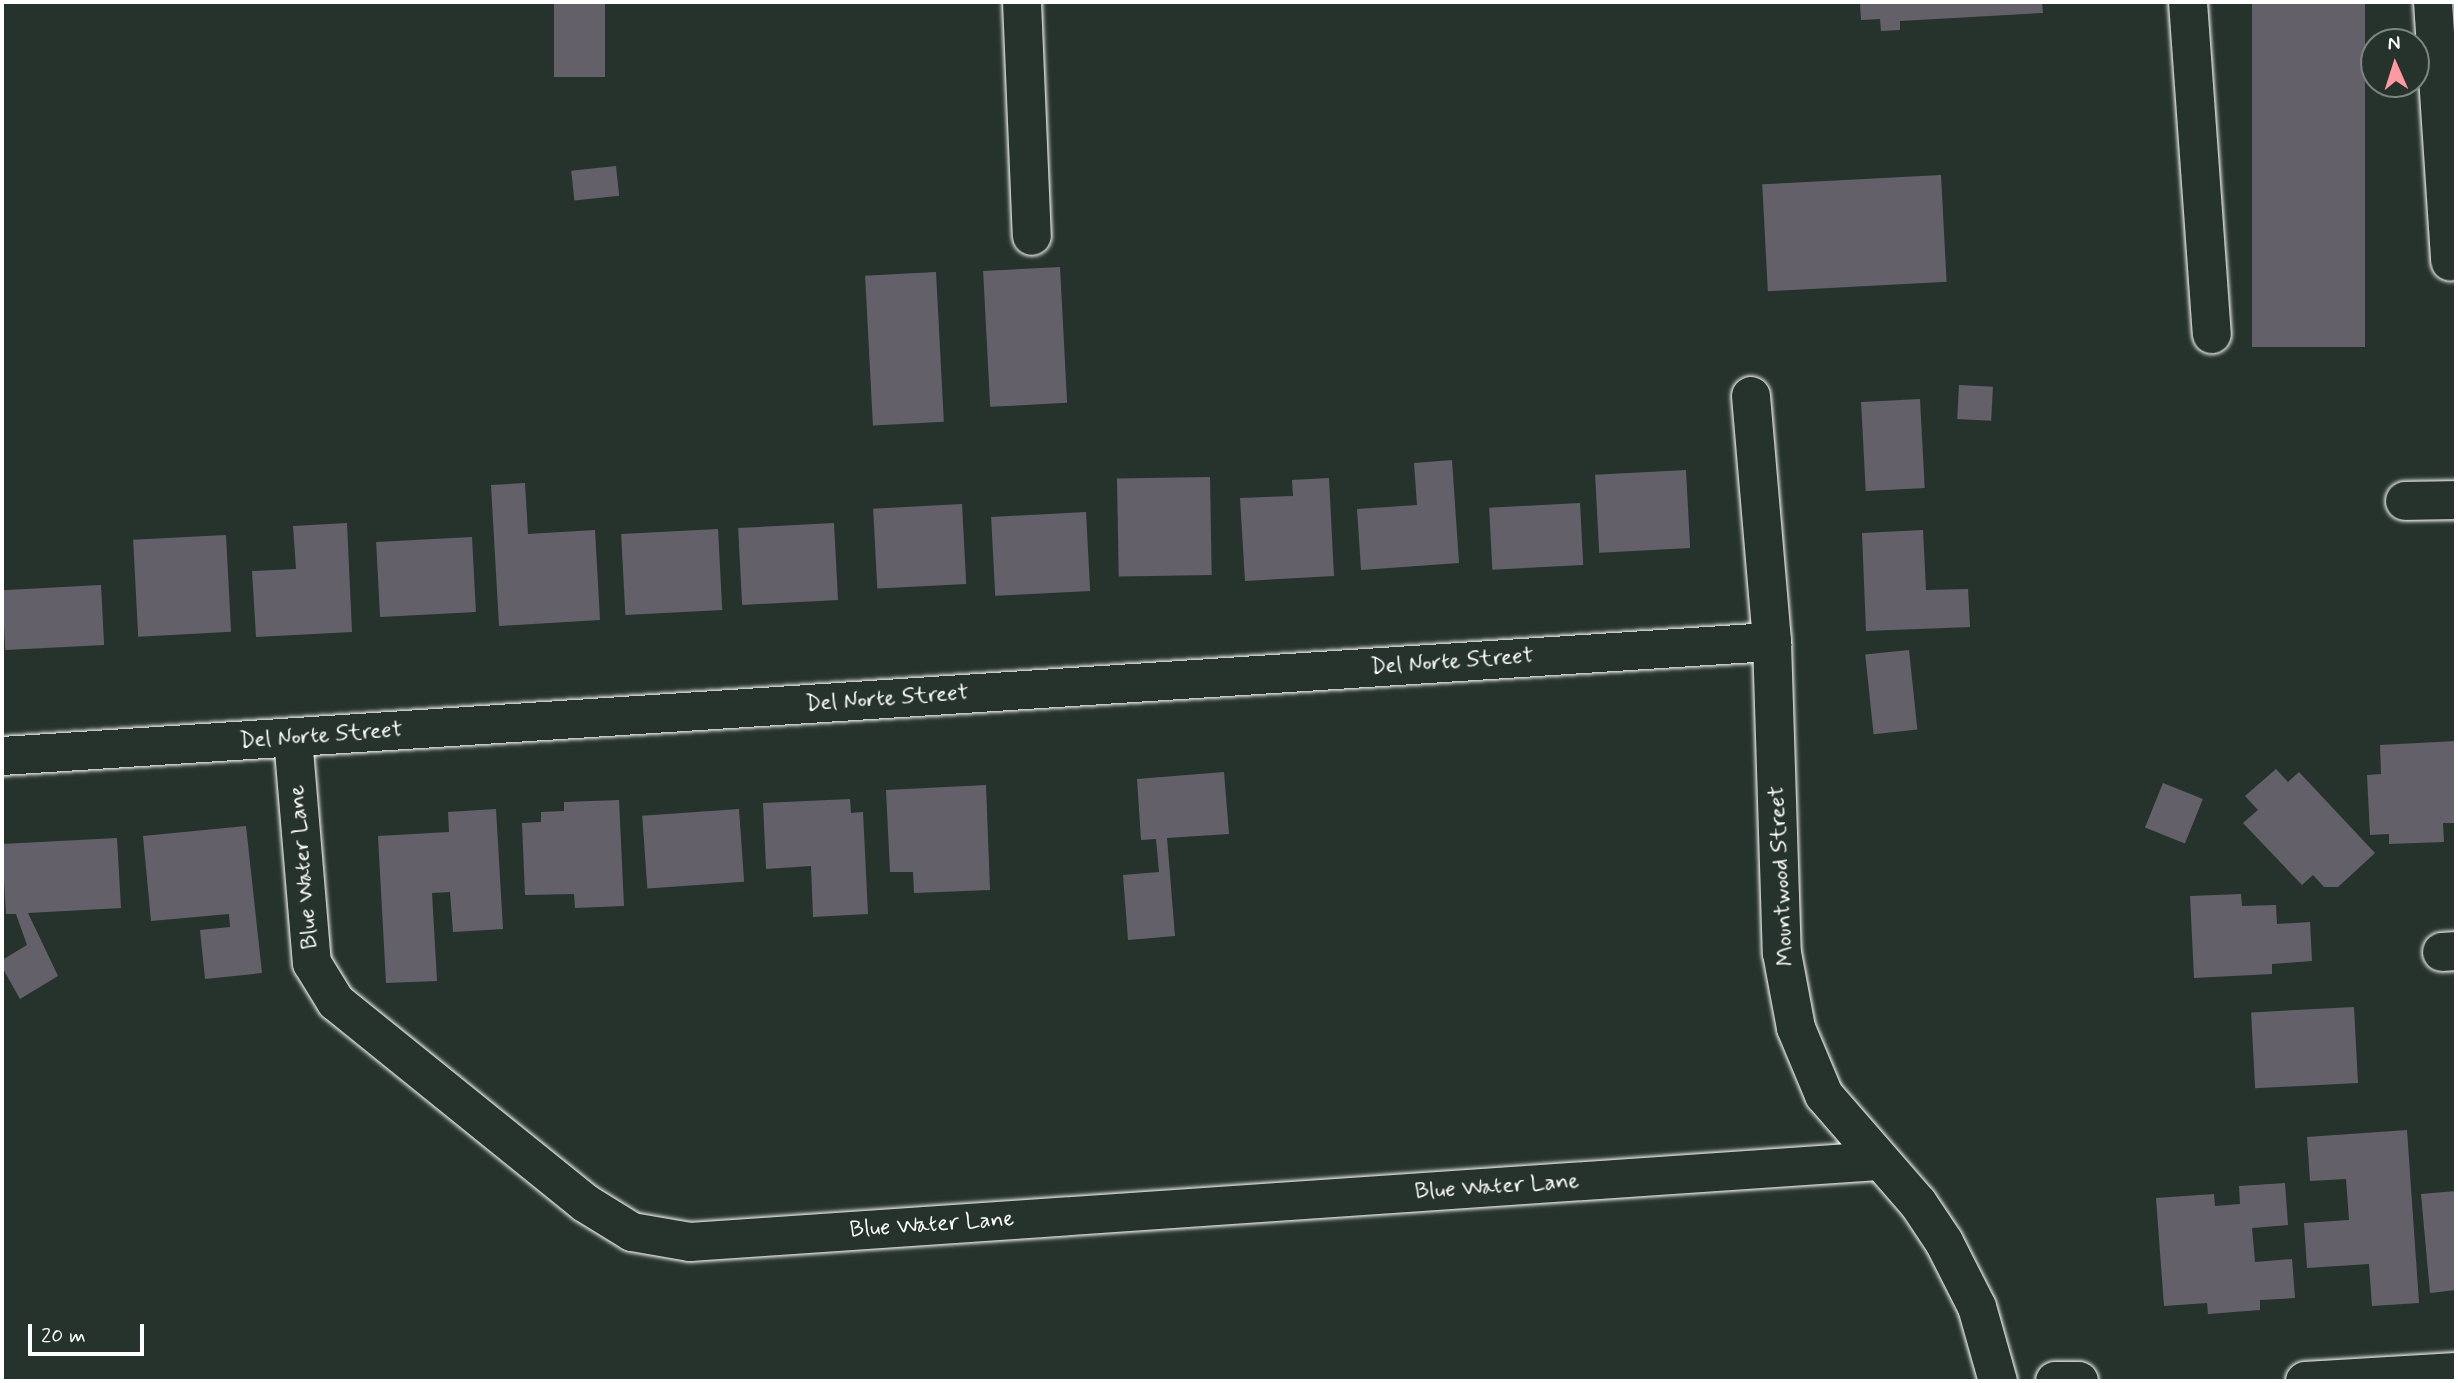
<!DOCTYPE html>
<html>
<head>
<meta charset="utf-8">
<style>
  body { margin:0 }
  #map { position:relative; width:2458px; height:1383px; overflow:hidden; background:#26332d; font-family:Mynerve,sans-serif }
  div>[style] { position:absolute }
  .building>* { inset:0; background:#64606a; transform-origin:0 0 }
  .roads { filter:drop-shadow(0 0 2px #fff) drop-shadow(0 0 2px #fff) }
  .minor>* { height:38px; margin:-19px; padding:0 19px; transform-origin:19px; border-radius:19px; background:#26332d }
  span { translate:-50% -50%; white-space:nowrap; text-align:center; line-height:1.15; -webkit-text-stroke:5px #26332d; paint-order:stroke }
  .street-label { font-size:23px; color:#fff }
  .frame { position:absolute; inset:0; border:4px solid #fff; pointer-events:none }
  .north { position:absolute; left:2360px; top:28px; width:70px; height:70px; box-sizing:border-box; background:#26332d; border:2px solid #7d8581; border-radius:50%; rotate:357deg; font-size:19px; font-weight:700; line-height:28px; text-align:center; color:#fff }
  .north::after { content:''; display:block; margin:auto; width:24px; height:32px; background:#ff9aa2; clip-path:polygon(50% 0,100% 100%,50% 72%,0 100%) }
  .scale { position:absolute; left:28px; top:1324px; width:116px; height:32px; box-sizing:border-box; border:4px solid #fff; border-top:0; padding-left:9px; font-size:21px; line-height:24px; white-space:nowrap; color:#fff; -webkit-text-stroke:5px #26332d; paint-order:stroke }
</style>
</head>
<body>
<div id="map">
  <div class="building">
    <i style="left:554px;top:2px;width:51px;height:75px"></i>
    <i style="clip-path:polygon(1860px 2px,2042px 2px,2043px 13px,1900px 21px,1900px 30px,1881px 31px,1880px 19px,1861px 20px)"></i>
    <i style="left:2252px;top:2px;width:113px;height:345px"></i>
    <i style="left:616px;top:166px;width:30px;height:45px;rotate:84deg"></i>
    <i style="left:1941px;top:175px;width:107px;height:179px;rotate:87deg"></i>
    <i style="left:1060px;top:267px;width:136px;height:77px;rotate:87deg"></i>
    <i style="left:936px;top:272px;width:150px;height:71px;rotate:87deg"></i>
    <i style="left:1959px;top:385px;width:34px;height:34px;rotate:3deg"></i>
    <i style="left:1920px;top:399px;width:89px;height:59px;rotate:87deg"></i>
    <i style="clip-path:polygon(1452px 460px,1459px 563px,1361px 570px,1357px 509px,1417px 505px,1414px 463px)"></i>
    <i style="left:1686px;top:470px;width:78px;height:91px;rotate:87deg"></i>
    <i style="left:1210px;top:477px;width:98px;height:93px;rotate:89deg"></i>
    <i style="clip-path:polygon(1329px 478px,1334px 576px,1245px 581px,1240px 498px,1293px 496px,1292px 480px)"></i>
    <i style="clip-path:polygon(525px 483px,528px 534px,595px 530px,600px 620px,499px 626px,491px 485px)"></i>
    <i style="left:1580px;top:503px;width:62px;height:91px;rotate:87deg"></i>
    <i style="left:962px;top:504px;width:80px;height:89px;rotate:87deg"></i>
    <i style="left:1086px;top:512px;width:79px;height:95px;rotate:87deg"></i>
    <i style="clip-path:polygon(347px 523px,352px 632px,256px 637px,252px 571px,296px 569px,293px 526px)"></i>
    <i style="left:834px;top:523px;width:77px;height:96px;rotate:87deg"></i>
    <i style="left:718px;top:529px;width:81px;height:97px;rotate:87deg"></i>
    <i style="clip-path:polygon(1923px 530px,1926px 590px,1968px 589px,1970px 627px,1866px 631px,1862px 533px)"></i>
    <i style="left:226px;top:535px;width:97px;height:93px;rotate:87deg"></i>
    <i style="left:472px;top:537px;width:75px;height:96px;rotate:87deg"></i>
    <i style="left:101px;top:585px;width:60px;height:99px;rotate:87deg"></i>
    <i style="left:1909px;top:650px;width:80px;height:44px;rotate:84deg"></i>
    <i style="clip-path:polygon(2456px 741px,2456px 823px,2443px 823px,2444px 842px,2389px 844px,2389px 834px,2370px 835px,2367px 775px,2381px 774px,2380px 745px)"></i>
    <i style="clip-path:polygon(2276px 769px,2288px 782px,2299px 772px,2375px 853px,2338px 887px,2324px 887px,2313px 875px,2302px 885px,2243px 823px,2258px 810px,2245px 796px)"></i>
    <i style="clip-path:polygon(1224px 772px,1229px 834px,1167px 838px,1175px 936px,1128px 940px,1123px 875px,1159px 872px,1156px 839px,1141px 840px,1137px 779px)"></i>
    <i style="left:2163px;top:783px;width:43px;height:48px;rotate:22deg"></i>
    <i style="clip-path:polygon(986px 785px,990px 890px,914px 893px,913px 872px,890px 872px,886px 790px)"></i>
    <i style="clip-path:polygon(850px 799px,851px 813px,863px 812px,868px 914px,813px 917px,811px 866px,766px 869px,763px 803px)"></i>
    <i style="clip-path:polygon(619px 800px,624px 906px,575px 908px,574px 894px,525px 895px,522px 823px,541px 822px,541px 812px,564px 811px,564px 802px)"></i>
    <i style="clip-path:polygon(496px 809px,503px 929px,453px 932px,450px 892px,432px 893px,437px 981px,386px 983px,378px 836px,449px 832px,448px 812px)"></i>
    <i style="left:739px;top:809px;width:73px;height:97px;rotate:86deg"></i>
    <i style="clip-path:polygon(246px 826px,262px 973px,205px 979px,200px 930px,230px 927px,229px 914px,151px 921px,143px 836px)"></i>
    <i style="clip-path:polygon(117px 838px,121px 908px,28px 913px,58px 976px,20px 999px,2px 967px,2px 960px,27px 945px,16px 914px,6px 914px,2px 844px)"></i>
    <i style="clip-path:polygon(2241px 894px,2242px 906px,2276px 905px,2277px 924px,2310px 922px,2312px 961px,2272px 964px,2272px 974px,2194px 978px,2190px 896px)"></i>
    <i style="left:2354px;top:1007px;width:76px;height:103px;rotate:87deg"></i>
    <i style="clip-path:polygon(2407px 1130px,2419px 1303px,2372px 1306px,2369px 1264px,2307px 1268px,2304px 1223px,2349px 1220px,2346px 1179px,2310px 1181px,2307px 1137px)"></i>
    <i style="clip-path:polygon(2285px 1183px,2288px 1225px,2252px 1228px,2255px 1262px,2292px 1259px,2295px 1298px,2260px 1300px,2260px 1310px,2208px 1314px,2207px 1303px,2164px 1306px,2156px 1198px,2214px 1194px,2215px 1206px,2240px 1204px,2239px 1186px)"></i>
    <i style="clip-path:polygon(2456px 1191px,2456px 1290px,2430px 1293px,2421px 1194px)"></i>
  </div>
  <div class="roads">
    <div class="minor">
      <i style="left:1022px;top:2px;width:234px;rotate:87.6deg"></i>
      <i style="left:2188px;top:2px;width:333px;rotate:85.9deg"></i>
      <i style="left:2433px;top:2px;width:260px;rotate:86.2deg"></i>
      <i style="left:1751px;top:396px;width:247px;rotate:85.1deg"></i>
      <i style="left:1772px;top:642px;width:311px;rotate:88.2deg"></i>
      <i style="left:1782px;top:953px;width:76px;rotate:79.4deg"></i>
      <i style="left:1796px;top:1028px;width:73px;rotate:67.3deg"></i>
      <i style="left:1824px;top:1095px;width:143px;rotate:49deg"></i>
      <i style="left:1918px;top:1203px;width:47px;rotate:56.3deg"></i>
      <i style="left:1944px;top:1242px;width:73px;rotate:63.1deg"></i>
      <i style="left:1977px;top:1307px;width:77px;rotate:74.2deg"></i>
      <i style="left:2405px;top:501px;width:51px;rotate:-1.1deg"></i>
      <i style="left:293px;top:738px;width:226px;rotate:85.2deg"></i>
      <i style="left:312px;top:963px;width:46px;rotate:58.4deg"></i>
      <i style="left:336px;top:1002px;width:320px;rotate:38.9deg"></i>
      <i style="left:585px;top:1203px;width:55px;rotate:31.7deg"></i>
      <i style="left:632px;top:1232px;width:59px;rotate:9.8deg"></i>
      <i style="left:690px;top:1242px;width:1191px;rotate:-3.9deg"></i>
      <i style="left:2px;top:756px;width:1774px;rotate:-3.69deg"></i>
      <i style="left:2442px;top:952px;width:14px;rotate:-4deg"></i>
      <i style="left:2055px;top:1381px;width:24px"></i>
      <i style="left:2305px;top:1381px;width:151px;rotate:-3.4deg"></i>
    </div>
  </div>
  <div class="street-label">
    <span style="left:1452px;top:662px;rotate:-4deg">Del Norte Street</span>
    <span style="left:887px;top:699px;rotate:-4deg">Del Norte Street</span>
    <span style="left:321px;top:736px;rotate:-4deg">Del Norte Street</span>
    <span style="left:304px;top:867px;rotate:-95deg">Blue Water Lane</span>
    <span style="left:1782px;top:876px;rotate:-93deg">Mountwood Street</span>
    <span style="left:1497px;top:1187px;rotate:-4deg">Blue Water Lane</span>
    <span style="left:932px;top:1225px;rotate:-4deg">Blue Water Lane</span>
  </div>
  <div class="frame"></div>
  <div class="north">N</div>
  <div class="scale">20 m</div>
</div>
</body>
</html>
